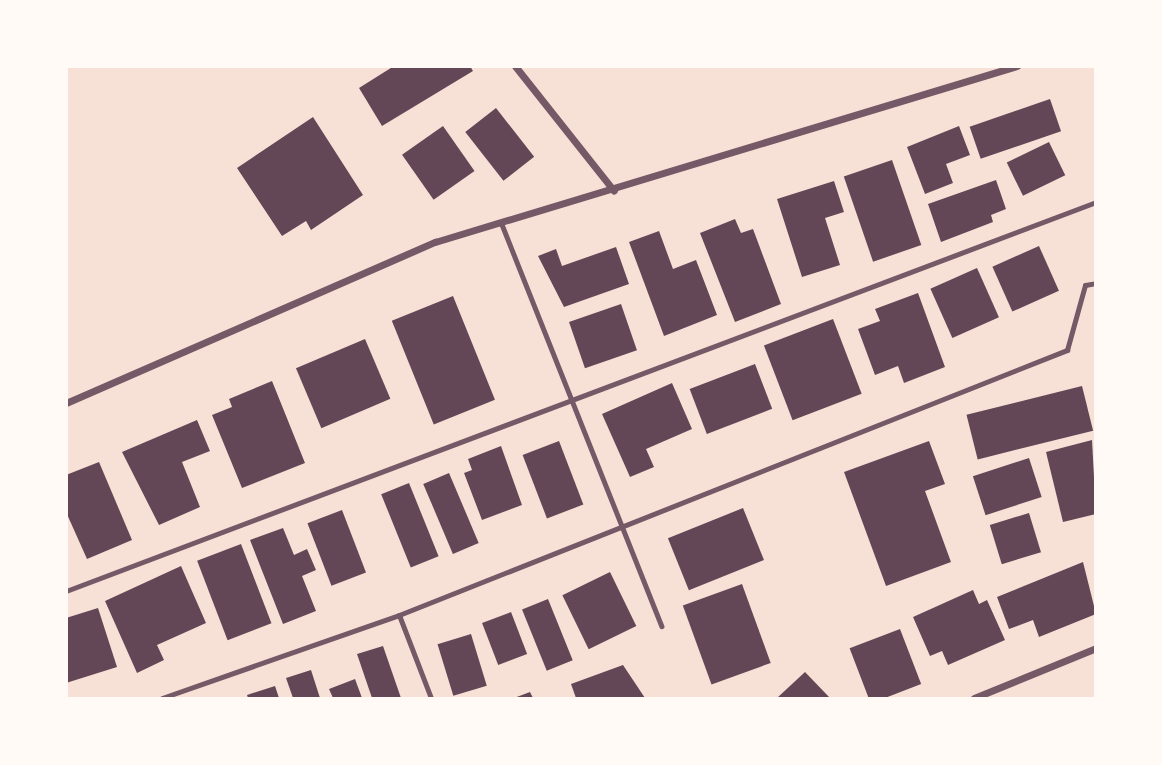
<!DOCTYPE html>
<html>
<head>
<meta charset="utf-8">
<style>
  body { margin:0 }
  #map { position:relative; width:1162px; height:765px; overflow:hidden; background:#f7e1d7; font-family:Karla,sans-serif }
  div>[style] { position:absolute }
  .building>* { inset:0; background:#644757; transform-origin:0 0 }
  .service>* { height:5px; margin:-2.5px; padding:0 2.5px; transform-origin:2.5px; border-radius:2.5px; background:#755966 }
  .minor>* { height:7px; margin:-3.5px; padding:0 3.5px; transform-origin:3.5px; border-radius:3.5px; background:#755966 }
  span { translate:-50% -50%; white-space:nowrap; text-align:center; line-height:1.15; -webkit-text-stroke:5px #fffaf5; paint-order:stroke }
  .frame { position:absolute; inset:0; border:68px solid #fffaf5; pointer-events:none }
</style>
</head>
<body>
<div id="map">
  <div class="building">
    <i style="clip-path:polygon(394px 66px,470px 66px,473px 71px,382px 126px,359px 88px)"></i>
    <i style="left:1050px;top:99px;width:34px;height:85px;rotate:71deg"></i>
    <i style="left:496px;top:108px;width:62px;height:39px;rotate:52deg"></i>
    <i style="clip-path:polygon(313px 117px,363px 195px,311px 230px,306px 221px,282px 236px,237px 168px)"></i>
    <i style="left:443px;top:126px;width:55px;height:50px;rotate:55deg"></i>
    <i style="clip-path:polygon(959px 126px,970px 155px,946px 164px,953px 183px,925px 194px,907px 147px)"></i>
    <i style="left:1049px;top:142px;width:37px;height:47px;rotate:64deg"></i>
    <i style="left:892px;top:160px;width:90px;height:51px;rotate:71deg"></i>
    <i style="clip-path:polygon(996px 180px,1006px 209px,991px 215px,993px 222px,941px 242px,928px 204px)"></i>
    <i style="clip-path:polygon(834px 181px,844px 212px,825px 218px,840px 265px,802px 277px,777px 199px)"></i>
    <i style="clip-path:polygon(735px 219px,741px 233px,753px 229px,781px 304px,735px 322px,700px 233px)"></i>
    <i style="clip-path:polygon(659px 231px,673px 269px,696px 260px,717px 315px,664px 336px,629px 242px)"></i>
    <i style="left:1039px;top:246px;width:49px;height:51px;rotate:66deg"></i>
    <i style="clip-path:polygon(616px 247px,629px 284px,564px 307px,538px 256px,556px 249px,562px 266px)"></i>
    <i style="left:977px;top:268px;width:54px;height:51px;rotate:66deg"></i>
    <i style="clip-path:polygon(918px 293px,945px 367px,904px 383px,898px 366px,875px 375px,858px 329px,880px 321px,875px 309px)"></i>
    <i style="left:453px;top:296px;width:112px;height:66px;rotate:68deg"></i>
    <i style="left:621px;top:304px;width:49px;height:55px;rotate:71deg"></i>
    <i style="left:833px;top:319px;width:80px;height:74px;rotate:69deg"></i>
    <i style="left:365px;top:339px;width:65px;height:75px;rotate:67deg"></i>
    <i style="left:755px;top:364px;width:48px;height:70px;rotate:69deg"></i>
    <i style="clip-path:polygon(272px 381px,305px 463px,242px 488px,212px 415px,232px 407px,229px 399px)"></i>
    <i style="clip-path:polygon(672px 383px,692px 429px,646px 449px,654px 467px,630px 477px,602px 414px)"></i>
    <i style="left:1082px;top:386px;width:46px;height:119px;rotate:76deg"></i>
    <i style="clip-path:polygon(197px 420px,210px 451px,182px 462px,200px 507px,159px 525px,122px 452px)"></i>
    <i style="clip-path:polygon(1092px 440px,1096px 514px,1063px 522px,1046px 452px)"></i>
    <i style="left:559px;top:441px;width:68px;height:39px;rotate:69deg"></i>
    <i style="clip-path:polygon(929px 441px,945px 484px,925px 491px,951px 562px,886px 586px,844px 472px)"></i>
    <i style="clip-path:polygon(501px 446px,522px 505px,482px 520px,464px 473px,472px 470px,468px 459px)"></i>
    <i style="left:1029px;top:458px;width:41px;height:59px;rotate:72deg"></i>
    <i style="clip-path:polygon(99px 462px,132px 540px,87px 559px,66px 512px,66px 475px)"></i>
    <i style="left:449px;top:473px;width:76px;height:28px;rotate:67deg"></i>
    <i style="left:409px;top:483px;width:79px;height:30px;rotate:68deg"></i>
    <i style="left:743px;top:508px;width:56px;height:81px;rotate:68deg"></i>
    <i style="left:342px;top:510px;width:67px;height:37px;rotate:69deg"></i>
    <i style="left:1029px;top:513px;width:41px;height:41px;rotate:73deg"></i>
    <i style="clip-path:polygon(283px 528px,294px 555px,307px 549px,316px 570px,302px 576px,316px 611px,283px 624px,250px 540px)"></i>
    <i style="left:241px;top:544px;width:85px;height:47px;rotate:69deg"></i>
    <i style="clip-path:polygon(1083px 562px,1096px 614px,1039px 637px,1033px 620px,1009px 629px,997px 597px)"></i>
    <i style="clip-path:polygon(181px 566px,206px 623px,157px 645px,164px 660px,137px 673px,105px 601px)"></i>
    <i style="left:610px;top:572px;width:60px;height:53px;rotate:64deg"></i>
    <i style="left:742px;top:584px;width:84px;height:63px;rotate:70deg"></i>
    <i style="clip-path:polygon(973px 590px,979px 604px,987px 600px,1005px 640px,948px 665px,942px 651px,930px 656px,913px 617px)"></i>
    <i style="left:548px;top:599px;width:66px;height:28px;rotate:68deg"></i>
    <i style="clip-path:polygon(98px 608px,117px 667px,66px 683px,66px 618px)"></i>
    <i style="left:511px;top:612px;width:45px;height:31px;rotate:69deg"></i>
    <i style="left:900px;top:629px;width:59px;height:54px;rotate:69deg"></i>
    <i style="left:471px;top:634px;width:54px;height:35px;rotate:73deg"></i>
    <i style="clip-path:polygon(383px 646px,401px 698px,372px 698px,357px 654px)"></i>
    <i style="clip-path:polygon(623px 665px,645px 698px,576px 698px,571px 684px)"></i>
    <i style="clip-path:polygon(311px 670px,320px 698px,293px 698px,286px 678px)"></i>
    <i style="clip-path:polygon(805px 672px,830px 698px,777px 698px)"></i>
    <i style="clip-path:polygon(355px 679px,362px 698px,333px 698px,329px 689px)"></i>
    <i style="clip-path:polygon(275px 686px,279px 698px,248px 698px,247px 695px)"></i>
    <i style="clip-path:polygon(530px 692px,533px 698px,514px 698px)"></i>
  </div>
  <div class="service">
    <i style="left:501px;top:223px;width:434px;rotate:68.3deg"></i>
    <i style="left:66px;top:591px;width:1101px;rotate:-20.69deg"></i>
    <i style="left:399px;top:615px;width:89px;rotate:68.9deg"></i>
    <i style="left:162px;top:698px;width:251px;rotate:-19.3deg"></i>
    <i style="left:399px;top:615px;width:719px;rotate:-21.64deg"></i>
    <i style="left:1067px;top:350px;width:67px;rotate:-74.5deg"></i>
    <i style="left:1085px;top:285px;width:11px;rotate:-10deg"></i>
  </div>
  <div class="minor">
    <i style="left:515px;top:66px;width:159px;rotate:51.6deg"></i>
    <i style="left:66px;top:403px;width:403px;rotate:-23.6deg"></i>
    <i style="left:435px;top:242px;width:608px;rotate:-16.83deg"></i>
    <i style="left:974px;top:698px;width:132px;rotate:-22.3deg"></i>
  </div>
  <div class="frame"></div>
</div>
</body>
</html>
